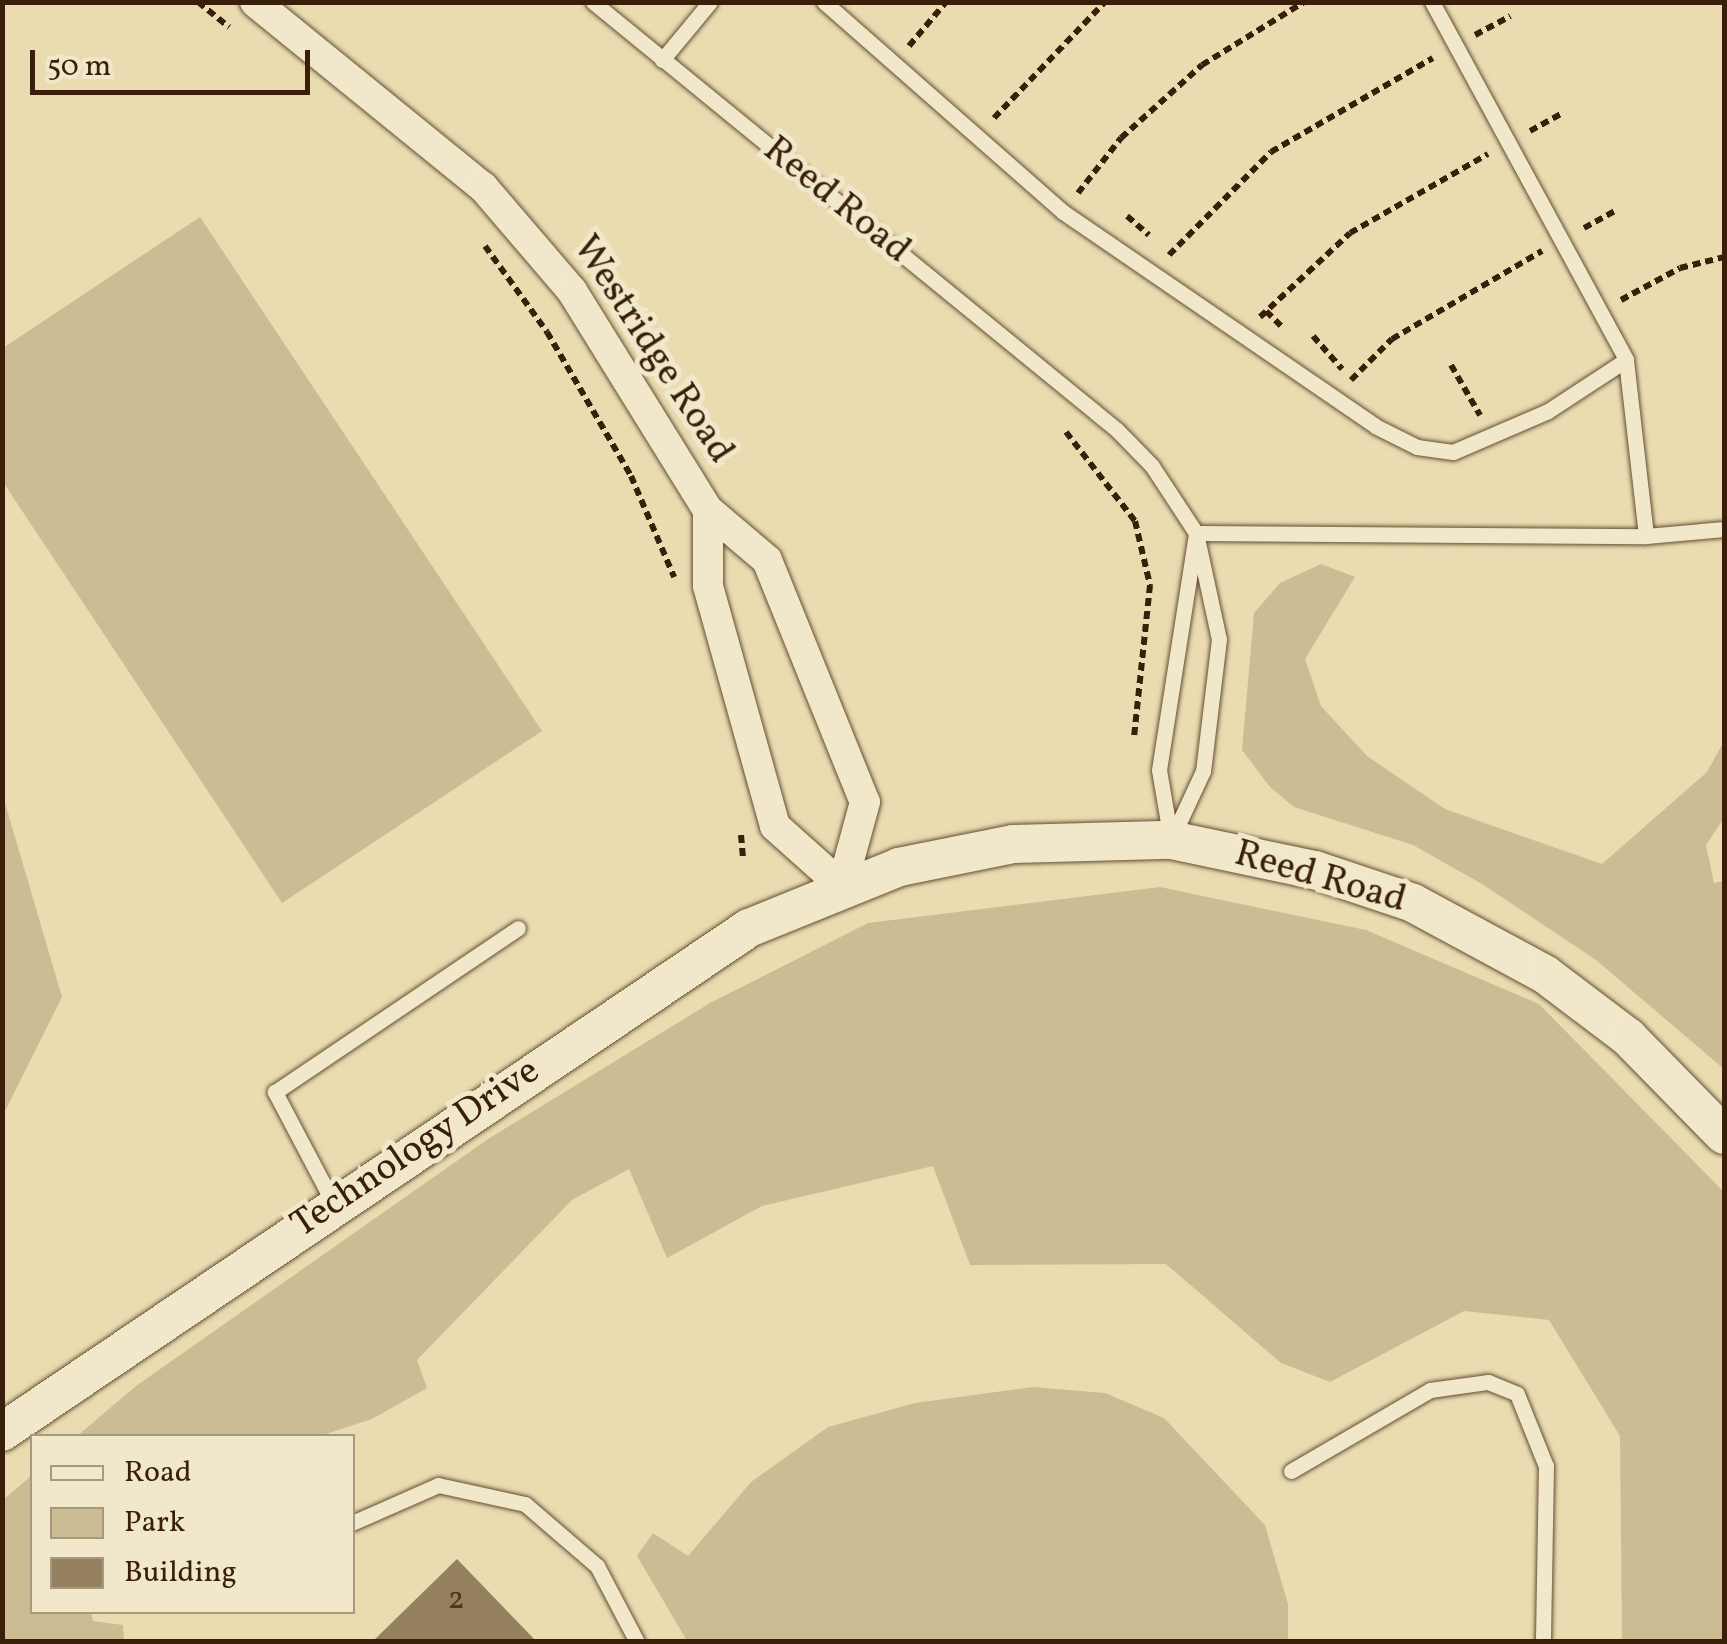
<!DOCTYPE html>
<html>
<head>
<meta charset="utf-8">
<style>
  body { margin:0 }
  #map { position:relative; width:1727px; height:1644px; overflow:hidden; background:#eadcb0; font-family:Vollkorn,serif }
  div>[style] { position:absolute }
  .green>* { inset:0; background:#ccbc94 }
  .building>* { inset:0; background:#958160 }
  .path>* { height:6px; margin-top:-3px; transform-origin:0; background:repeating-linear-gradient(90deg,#391f09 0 8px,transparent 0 13px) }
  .roads { filter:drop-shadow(0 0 2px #654e33) drop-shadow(0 0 2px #654e33) }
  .service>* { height:15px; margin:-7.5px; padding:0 7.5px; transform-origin:7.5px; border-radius:7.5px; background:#f1e8cc }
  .minor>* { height:30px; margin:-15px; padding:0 15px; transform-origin:15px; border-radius:15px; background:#f1e8cc }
  .tertiary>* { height:38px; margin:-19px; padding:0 19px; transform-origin:19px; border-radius:19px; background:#f1e8cc }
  span { translate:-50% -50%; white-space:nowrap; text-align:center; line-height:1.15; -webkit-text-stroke:10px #f1e8cc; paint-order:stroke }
  .number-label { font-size:32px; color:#50381f }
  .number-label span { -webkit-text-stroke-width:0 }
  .street-label { font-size:38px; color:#391f09 }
  .frame { position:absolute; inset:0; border:5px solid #391f09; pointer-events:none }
  .legend { position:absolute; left:30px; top:1434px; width:325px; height:180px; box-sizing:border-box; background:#f1e8cc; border:2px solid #a7987e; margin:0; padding:12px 18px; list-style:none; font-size:30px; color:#391f09 }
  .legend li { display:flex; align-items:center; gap:20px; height:50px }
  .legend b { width:50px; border:2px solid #a7987e }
  .scale { position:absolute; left:30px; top:50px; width:280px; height:45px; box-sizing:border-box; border:5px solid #391f09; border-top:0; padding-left:12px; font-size:30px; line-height:35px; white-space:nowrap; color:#391f09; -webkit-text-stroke:8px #f1e8cc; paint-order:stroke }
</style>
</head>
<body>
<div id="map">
  <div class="green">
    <i style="clip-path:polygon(200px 217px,542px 731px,282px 903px,3px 482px,3px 348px)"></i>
    <i style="clip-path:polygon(1321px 564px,1355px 577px,1305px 659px,1321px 706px,1367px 756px,1445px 809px,1602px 864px,1707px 772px,1724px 741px,1724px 818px,1706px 845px,1714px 883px,1724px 881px,1724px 1069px,1596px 960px,1482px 884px,1413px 845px,1294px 807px,1270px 787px,1242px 750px,1254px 613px,1280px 583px)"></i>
    <i style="clip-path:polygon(3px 796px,62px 997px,3px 1115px,2px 1115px)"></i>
    <i style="clip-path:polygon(1160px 887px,1366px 930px,1539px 1004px,1724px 1192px,1724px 1641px,1622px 1641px,1620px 1436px,1549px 1320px,1464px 1311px,1330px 1382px,1281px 1363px,1166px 1264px,970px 1265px,933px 1166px,762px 1206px,667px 1258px,629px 1169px,572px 1200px,417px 1360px,427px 1388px,372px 1419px,320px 1436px,77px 1436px,136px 1386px,488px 1139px,710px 1003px,868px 923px)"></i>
    <i style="clip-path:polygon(1033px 1387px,1105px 1393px,1164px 1418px,1265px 1525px,1288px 1604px,1288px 1641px,687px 1641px,637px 1556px,653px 1533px,688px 1556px,751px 1482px,828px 1427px,915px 1403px)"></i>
    <i style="clip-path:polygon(32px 1475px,32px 1612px,91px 1612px,93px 1621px,123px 1625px,124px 1641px,3px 1641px,3px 1500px)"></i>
  </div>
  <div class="building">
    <i style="clip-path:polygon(457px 1559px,537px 1642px,372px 1642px)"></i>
  </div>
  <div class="path">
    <i style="left:198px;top:2px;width:40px;rotate:39deg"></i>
    <i style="left:1475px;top:35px;width:40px;rotate:-28deg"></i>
    <i style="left:909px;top:46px;width:57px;rotate:-49.9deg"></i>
    <i style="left:994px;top:118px;width:161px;rotate:-46.3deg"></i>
    <i style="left:1530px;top:131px;width:38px;rotate:-29deg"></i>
    <i style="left:1078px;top:193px;width:70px;rotate:-52deg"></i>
    <i style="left:1121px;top:138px;width:109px;rotate:-42deg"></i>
    <i style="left:1202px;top:65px;width:120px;rotate:-31.7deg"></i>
    <i style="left:1127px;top:216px;width:29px;rotate:41deg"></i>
    <i style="left:1584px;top:228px;width:37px;rotate:-29deg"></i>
    <i style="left:485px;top:246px;width:106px;rotate:54.2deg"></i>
    <i style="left:547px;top:332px;width:167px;rotate:59.7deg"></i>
    <i style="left:631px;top:476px;width:110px;rotate:66.9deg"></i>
    <i style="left:1169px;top:255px;width:145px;rotate:-45.3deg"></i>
    <i style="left:1271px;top:152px;width:187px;rotate:-30.1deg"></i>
    <i style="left:1621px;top:300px;width:67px;rotate:-28.5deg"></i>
    <i style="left:1680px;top:268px;width:45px;rotate:-14deg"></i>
    <i style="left:1266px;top:311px;width:24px;rotate:45deg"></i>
    <i style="left:1260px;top:317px;width:123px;rotate:-43deg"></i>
    <i style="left:1350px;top:233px;width:159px;rotate:-29.8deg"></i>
    <i style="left:1313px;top:336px;width:44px;rotate:48.7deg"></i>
    <i style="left:1451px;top:365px;width:58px;rotate:59.9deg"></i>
    <i style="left:1351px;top:380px;width:58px;rotate:-45deg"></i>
    <i style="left:1392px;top:339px;width:174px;rotate:-30.4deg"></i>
    <i style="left:1066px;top:432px;width:113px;rotate:52.2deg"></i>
    <i style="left:1135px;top:521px;width:66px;rotate:76.8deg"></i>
    <i style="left:1150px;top:585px;width:153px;rotate:96deg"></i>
    <i style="left:741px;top:835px;width:23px;rotate:85deg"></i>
  </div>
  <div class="roads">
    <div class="service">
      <i style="left:593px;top:2px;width:677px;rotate:39.24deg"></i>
      <i style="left:1117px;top:430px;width:50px;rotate:45.8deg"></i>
      <i style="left:1152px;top:466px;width:80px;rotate:56.7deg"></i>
      <i style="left:1196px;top:533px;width:450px;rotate:0.4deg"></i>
      <i style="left:1646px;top:536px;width:78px;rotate:-5.1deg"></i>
      <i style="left:824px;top:2px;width:318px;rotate:41.3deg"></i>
      <i style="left:1063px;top:212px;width:378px;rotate:34.4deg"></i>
      <i style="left:1375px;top:426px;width:47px;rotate:26.6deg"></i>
      <i style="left:1417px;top:447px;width:36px;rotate:8deg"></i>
      <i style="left:1453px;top:452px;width:103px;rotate:-23.3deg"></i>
      <i style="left:1548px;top:411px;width:93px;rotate:-33.2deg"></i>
      <i style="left:1432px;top:2px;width:407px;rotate:61.5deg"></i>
      <i style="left:1626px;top:360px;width:177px;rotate:83.5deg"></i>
      <i style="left:662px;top:60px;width:75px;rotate:-50.4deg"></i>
      <i style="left:1196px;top:533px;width:108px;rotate:77.8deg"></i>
      <i style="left:1219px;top:639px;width:133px;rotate:96.9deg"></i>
      <i style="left:1203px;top:771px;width:76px;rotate:114.9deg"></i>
      <i style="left:1171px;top:840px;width:71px;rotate:-99.7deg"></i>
      <i style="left:1159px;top:770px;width:240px;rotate:-81.1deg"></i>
      <i style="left:334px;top:1204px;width:127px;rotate:-117.8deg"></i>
      <i style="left:275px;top:1092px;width:293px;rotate:-34deg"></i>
      <i style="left:1291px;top:1471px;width:161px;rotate:-30.2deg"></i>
      <i style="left:1430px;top:1390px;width:59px;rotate:-7.9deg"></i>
      <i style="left:1488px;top:1382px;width:31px;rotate:22deg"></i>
      <i style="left:1517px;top:1394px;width:78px;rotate:68.1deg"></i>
      <i style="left:1546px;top:1466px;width:176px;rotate:91deg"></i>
      <i style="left:352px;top:1523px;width:94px;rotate:-23.8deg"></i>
      <i style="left:438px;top:1485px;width:89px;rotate:12.3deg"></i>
      <i style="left:525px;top:1504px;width:95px;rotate:40.7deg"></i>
      <i style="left:597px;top:1566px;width:86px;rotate:62.2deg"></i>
    </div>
    <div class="minor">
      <i style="left:255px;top:2px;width:294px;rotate:39.1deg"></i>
      <i style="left:483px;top:187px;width:137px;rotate:49.4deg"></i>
      <i style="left:572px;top:291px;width:258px;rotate:58.2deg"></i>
      <i style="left:708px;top:510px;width:77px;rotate:40.3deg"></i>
      <i style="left:767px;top:560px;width:261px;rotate:68deg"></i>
      <i style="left:865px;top:802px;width:87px;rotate:105.3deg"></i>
      <i style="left:842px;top:886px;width:90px;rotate:-138.2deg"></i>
      <i style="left:775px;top:826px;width:249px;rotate:-105.6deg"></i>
      <i style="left:708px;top:586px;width:76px;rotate:-90deg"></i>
    </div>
    <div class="tertiary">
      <i style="left:2px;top:1432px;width:901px;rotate:-34.01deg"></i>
      <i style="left:749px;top:928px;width:162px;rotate:-22.1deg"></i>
      <i style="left:899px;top:867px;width:116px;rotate:-11.4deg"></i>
      <i style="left:1013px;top:844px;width:158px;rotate:-1.5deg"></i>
      <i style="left:1171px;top:840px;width:147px;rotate:11.8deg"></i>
      <i style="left:1315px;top:870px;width:103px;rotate:18.6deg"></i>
      <i style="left:1413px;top:903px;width:151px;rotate:28.4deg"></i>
      <i style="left:1546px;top:975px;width:103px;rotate:37.1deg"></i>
      <i style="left:1628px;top:1037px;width:137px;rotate:45.6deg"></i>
    </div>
  </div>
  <div class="number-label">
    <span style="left:456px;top:1600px">2</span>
  </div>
  <div class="street-label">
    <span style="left:836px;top:201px;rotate:39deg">Reed Road</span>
    <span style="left:652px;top:350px;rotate:57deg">Westridge Road</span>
    <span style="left:1320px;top:878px;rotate:16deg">Reed Road</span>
    <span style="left:416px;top:1149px;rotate:-34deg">Technology Drive</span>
  </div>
  <div class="frame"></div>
  <ul class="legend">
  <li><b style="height:12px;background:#f1e8cc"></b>Road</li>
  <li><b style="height:28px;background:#ccbc94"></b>Park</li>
  <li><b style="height:28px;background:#958160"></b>Building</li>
  </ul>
  <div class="scale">50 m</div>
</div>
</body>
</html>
